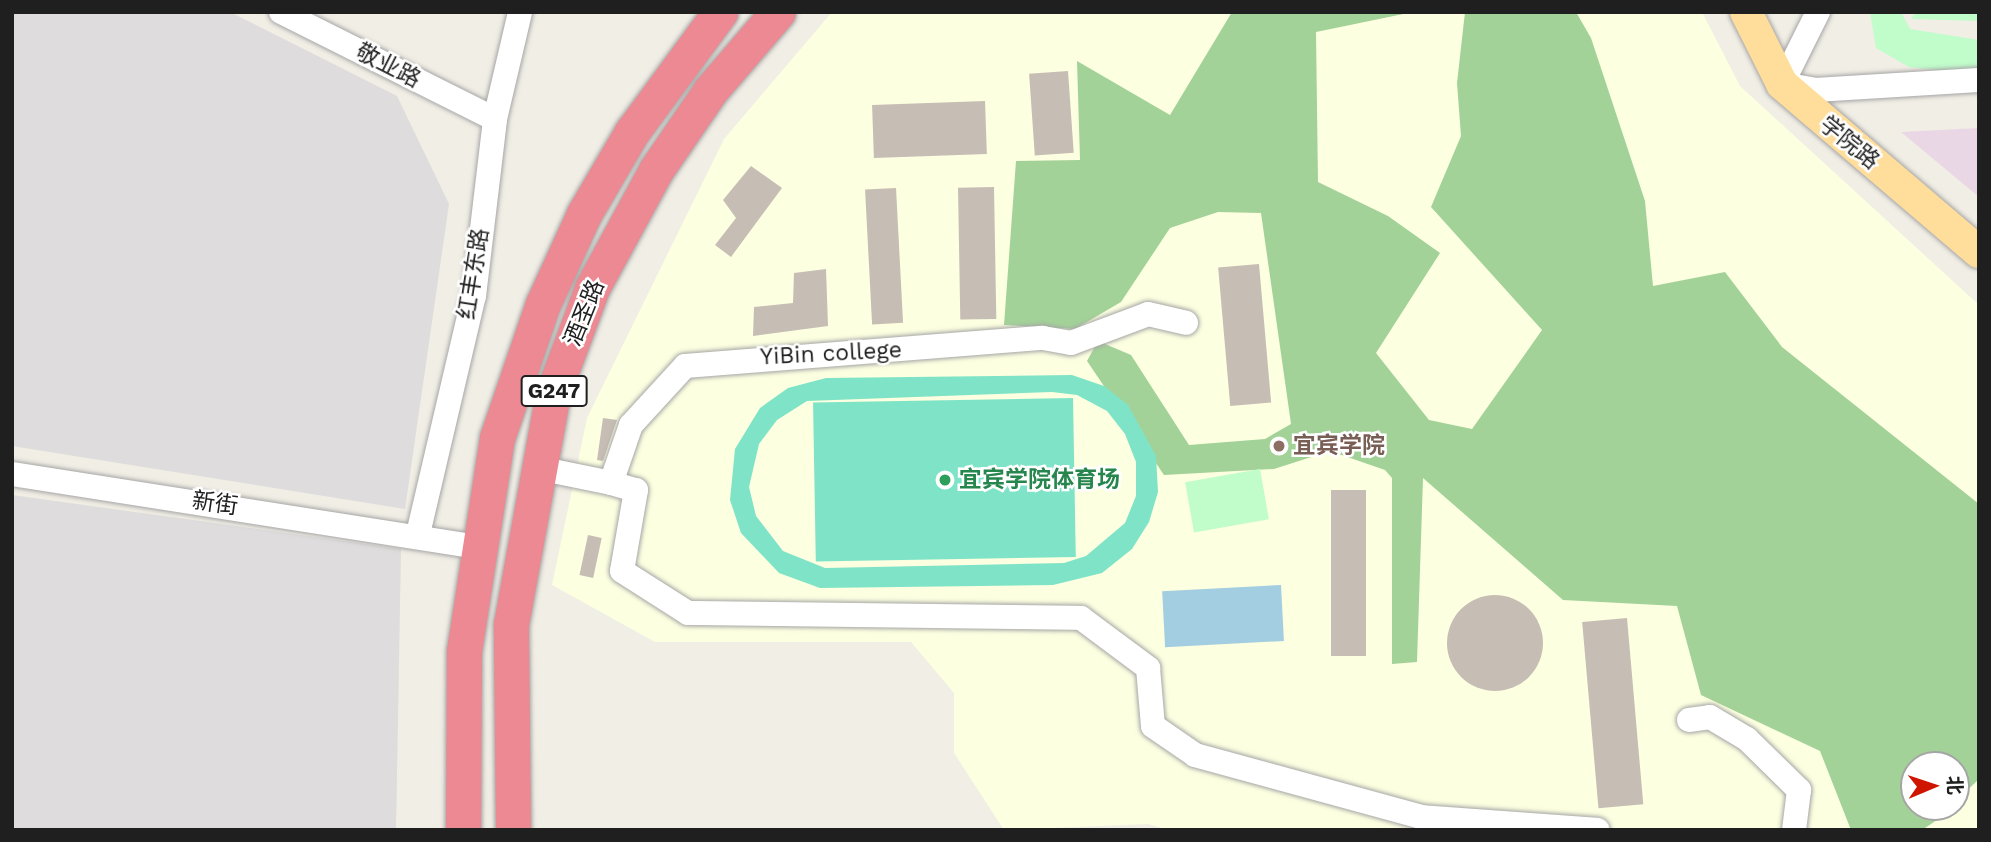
<!DOCTYPE html>
<html>
<head>
<meta charset="utf-8">
<style>
  body { margin:0 }
  #map { position:relative; width:1991px; height:842px; overflow:hidden; background:#f1eee5; font-family:"Work Sans","Noto Sans SC",sans-serif }
  div>[style] { position:absolute }
  .residential>* { inset:0; background:#dedcdc }
  .industrial>* { inset:0; background:#ead7e5 }
  .education>* { inset:0; background:#fcffe0 }
  .forest>* { inset:0; background:#a3d298 }
  .park>* { inset:0; background:#c1fccb; transform-origin:0 0 }
  .pitch>* { inset:0; background:#7fe4c7; transform-origin:0 0 }
  .water>* { inset:0; background:#a3cde0; transform-origin:0 0 }
  .building>* { inset:0; background:#c6bdb4; transform-origin:0 0 }
  .round { border-radius:50% }
  .roads { filter:drop-shadow(0 0 2px #a6a6a6) drop-shadow(0 0 2px #a6a6a6) }
  .minor>* { height:24px; margin:-12px; padding:0 12px; transform-origin:12px; border-radius:12px; background:#fff }
  .major>* { height:32px; margin:-16px; padding:0 16px; transform-origin:16px; border-radius:16px; background:#ffde9c }
  .highway>* { height:35px; margin:-17.5px; padding:0 17.5px; transform-origin:17.5px; border-radius:17.5px; background:#ec8992 }
  .dots>* { width:19px; height:19px; translate:-50% -50%; box-sizing:border-box; border:4px solid #fff; border-radius:50% }
  span { translate:-50% -50%; white-space:nowrap; text-align:center; line-height:1.15; -webkit-text-stroke:5px #fff; paint-order:stroke }
  .shield-label span { padding:2px 5px; background:#fff; border:2px solid; border-radius:5px; -webkit-text-stroke-width:0 }
  .shield-label { font-size:21px; color:#1f1f1f; font-weight:700 }
  .street-label { font-size:23px; color:#1f1f1f }
  .education-label { font-size:23px; color:#785e54; font-weight:700 }
  .left { translate:0 -50%; text-align:left }
  .leisure-label { font-size:23px; color:#27864d; font-weight:700 }
  .frame { position:absolute; inset:0; border:14px solid #1f1f1f; pointer-events:none }
  .north { position:absolute; left:1900px; top:751px; width:70px; height:70px; box-sizing:border-box; background:#fff; border:2px solid #a5a5a5; border-radius:50%; rotate:88deg; font-size:19px; font-weight:700; line-height:28px; text-align:center; color:#1f1f1f }
  .north::after { content:''; display:block; margin:auto; width:24px; height:32px; background:#cf1400; clip-path:polygon(50% 0,100% 100%,50% 72%,0 100%) }
</style>
</head>
<body>
<div id="map">
  <div class="residential">
    <i style="clip-path:polygon(12px 12px,230px 12px,397px 96px,449px 204px,405px 509px,12px 446px)"></i>
    <i style="clip-path:polygon(12px 495px,401px 549px,396px 830px,12px 830px)"></i>
  </div>
  <div class="industrial">
    <i style="clip-path:polygon(1979px 128px,1979px 197px,1901px 132px)"></i>
  </div>
  <div class="education">
    <i style="clip-path:polygon(evenodd,832px 12px,1702px 12px,1740px 86px,1979px 305px,1979px 830px,1169px 830px,1148px 824px,1004px 830px,954px 753px,954px 693px,911px 642px,655px 642px,552px 585px,587px 418px,724px 139px,832px 12px,1914px 765px,1956px 765px,1956px 807px,1914px 807px,1914px 765px)"></i>
  </div>
  <div class="forest">
    <i style="clip-path:polygon(1232px 12px,1413px 12px,1316px 32px,1318px 182px,1388px 216px,1440px 253px,1376px 353px,1429px 420px,1472px 429px,1542px 330px,1431px 207px,1461px 136px,1457px 83px,1465px 12px,1576px 12px,1591px 38px,1645px 201px,1653px 286px,1725px 272px,1782px 347px,1979px 504px,1979px 779px,1956px 801px,1956px 765px,1914px 765px,1914px 807px,1950px 807px,1934px 822px,1922px 830px,1851px 830px,1820px 751px,1701px 695px,1677px 606px,1563px 600px,1423px 478px,1417px 662px,1392px 664px,1392px 478px,1385px 470px,1330px 451px,1274px 469px,1164px 475px,1087px 361px,1098px 341px,1131px 355px,1189px 445px,1265px 439px,1291px 424px,1261px 213px,1218px 212px,1170px 228px,1121px 302px,1075px 329px,1004px 325px,1016px 161px,1080px 160px,1077px 61px,1170px 115px)"></i>
  </div>
  <div class="park">
    <i style="clip-path:polygon(1870px 12px,1901px 12px,1910px 29px,1979px 40px,1979px 75px,1909px 67px,1876px 48px)"></i>
    <i style="clip-path:polygon(1916px 12px,1979px 12px,1979px 21px,1911px 19px)"></i>
    <i style="left:1260px;top:469px;width:51px;height:76px;rotate:80deg"></i>
  </div>
  <div class="pitch">
    <i style="clip-path:polygon(evenodd,1072px 375px,1104px 386px,1128px 405px,1156px 456px,1158px 492px,1149px 522px,1132px 549px,1102px 573px,1053px 585px,820px 588px,779px 573px,741px 533px,730px 500px,735px 449px,760px 408px,788px 388px,826px 378px,1072px 375px,1052px 392px,1077px 395px,1107px 411px,1125px 434px,1136px 462px,1136px 496px,1125px 523px,1086px 556px,1064px 563px,825px 568px,783px 551px,756px 516px,749px 487px,759px 444px,777px 420px,807px 401px,1052px 392px)"></i>
    <i style="left:1073px;top:398px;width:159px;height:260px;rotate:89deg"></i>
  </div>
  <div class="water">
    <i style="left:1281px;top:585px;width:56px;height:119px;rotate:87deg"></i>
  </div>
  <div class="building">
    <i style="left:1068px;top:71px;width:82px;height:39px;rotate:86deg"></i>
    <i style="left:985px;top:101px;width:53px;height:113px;rotate:88deg"></i>
    <i style="clip-path:polygon(751px 166px,782px 188px,731px 257px,715px 245px,736px 218px,723px 200px)"></i>
    <i style="left:994px;top:187px;width:132px;height:36px;rotate:89deg"></i>
    <i style="left:896px;top:188px;width:135px;height:31px;rotate:87deg"></i>
    <i style="left:1259px;top:264px;width:139px;height:41px;rotate:85deg"></i>
    <i style="clip-path:polygon(826px 269px,828px 326px,753px 336px,754px 307px,793px 303px,794px 273px)"></i>
    <i style="clip-path:polygon(603px 418px,617px 420px,603px 461px,597px 460px)"></i>
    <i style="left:1331px;top:490px;width:35px;height:166px"></i>
    <i style="left:588px;top:535px;width:14px;height:41px;rotate:12deg"></i>
    <i class="round" style="left:1447px;top:595px;width:96px;height:96px"></i>
    <i style="left:1627px;top:618px;width:187px;height:45px;rotate:85deg"></i>
  </div>
  <div class="roads">
    <div class="minor">
      <i style="left:281px;top:12px;width:239px;rotate:26.6deg"></i>
      <i style="left:1818px;top:12px;width:80px;rotate:116.6deg"></i>
      <i style="left:1782px;top:84px;width:34px;rotate:10deg"></i>
      <i style="left:1815px;top:90px;width:164px;rotate:-3.5deg"></i>
      <i style="left:538px;top:468px;width:75px;rotate:11.6deg"></i>
      <i style="left:611px;top:483px;width:61px;rotate:-71deg"></i>
      <i style="left:631px;top:425px;width:80px;rotate:-47.5deg"></i>
      <i style="left:685px;top:366px;width:359px;rotate:-4.5deg"></i>
      <i style="left:1043px;top:338px;width:28px;rotate:10deg"></i>
      <i style="left:1071px;top:343px;width:82px;rotate:-20.6deg"></i>
      <i style="left:1148px;top:314px;width:39px;rotate:13deg"></i>
      <i style="left:12px;top:474px;width:470px;rotate:8.9deg"></i>
      <i style="left:611px;top:483px;width:26px;rotate:16deg"></i>
      <i style="left:636px;top:490px;width:82px;rotate:99.8deg"></i>
      <i style="left:622px;top:571px;width:78px;rotate:32.5deg"></i>
      <i style="left:688px;top:613px;width:393px;rotate:0.7deg"></i>
      <i style="left:1081px;top:618px;width:84px;rotate:36.7deg"></i>
      <i style="left:1148px;top:668px;width:58px;rotate:85.1deg"></i>
      <i style="left:1153px;top:726px;width:51px;rotate:34.6deg"></i>
      <i style="left:1195px;top:755px;width:234px;rotate:15.3deg"></i>
      <i style="left:1421px;top:817px;width:177px;rotate:4.2deg"></i>
      <i style="left:418px;top:534px;width:244px;rotate:-76.8deg"></i>
      <i style="left:474px;top:296px;width:178px;rotate:-83.2deg"></i>
      <i style="left:495px;top:119px;width:110px;rotate:-76.8deg"></i>
      <i style="left:1689px;top:720px;width:21px;rotate:-8deg"></i>
      <i style="left:1710px;top:717px;width:43px;rotate:30.7deg"></i>
      <i style="left:1747px;top:739px;width:73px;rotate:44.4deg"></i>
      <i style="left:1799px;top:790px;width:40px;rotate:97.1deg"></i>
    </div>
    <div class="major">
      <i style="left:1746px;top:12px;width:80px;rotate:63.4deg"></i>
      <i style="left:1782px;top:84px;width:259px;rotate:40.5deg"></i>
    </div>
    <div class="highway">
      <i style="left:463px;top:830px;width:179px;rotate:-89.7deg"></i>
      <i style="left:464px;top:651px;width:216px;rotate:-81.2deg"></i>
      <i style="left:497px;top:438px;width:142px;rotate:-71.1deg"></i>
      <i style="left:543px;top:304px;width:99px;rotate:-65.5deg"></i>
      <i style="left:584px;top:214px;width:95px;rotate:-59.7deg"></i>
      <i style="left:632px;top:132px;width:149px;rotate:-53.7deg"></i>
      <i style="left:513px;top:830px;width:206px;rotate:-90.6deg"></i>
      <i style="left:511px;top:624px;width:235px;rotate:-79.7deg"></i>
      <i style="left:553px;top:393px;width:112px;rotate:-69.6deg"></i>
      <i style="left:592px;top:288px;width:134px;rotate:-61.5deg"></i>
      <i style="left:656px;top:170px;width:96px;rotate:-55.6deg"></i>
      <i style="left:710px;top:91px;width:104px;rotate:-49.3deg"></i>
    </div>
  </div>
  <div class="dots">
    <i style="left:1279px;top:446px;background:#8d6e63"></i>
    <i style="left:945px;top:480px;background:#2e9e5b"></i>
  </div>
  <div class="shield-label">
    <span style="left:554px;top:391px">G247</span>
  </div>
  <div class="street-label">
    <span style="left:388px;top:66px;rotate:27deg">敬业路</span>
    <span style="left:1849px;top:143px;rotate:39deg">学院路</span>
    <span style="left:474px;top:274px;rotate:-81deg">红丰东路</span>
    <span style="left:585px;top:313px;rotate:-68deg">酒圣路</span>
    <span style="left:831px;top:354px;rotate:-3deg">YiBin college</span>
    <span style="left:215px;top:504px;rotate:8deg">新街</span>
  </div>
  <div class="education-label">
    <span class="left" style="left:1293px;top:446px">宜宾学院</span>
  </div>
  <div class="leisure-label">
    <span class="left" style="left:959px;top:480px">宜宾学院体育场</span>
  </div>
  <div class="frame"></div>
  <div class="north">北</div>
</div>
</body>
</html>
